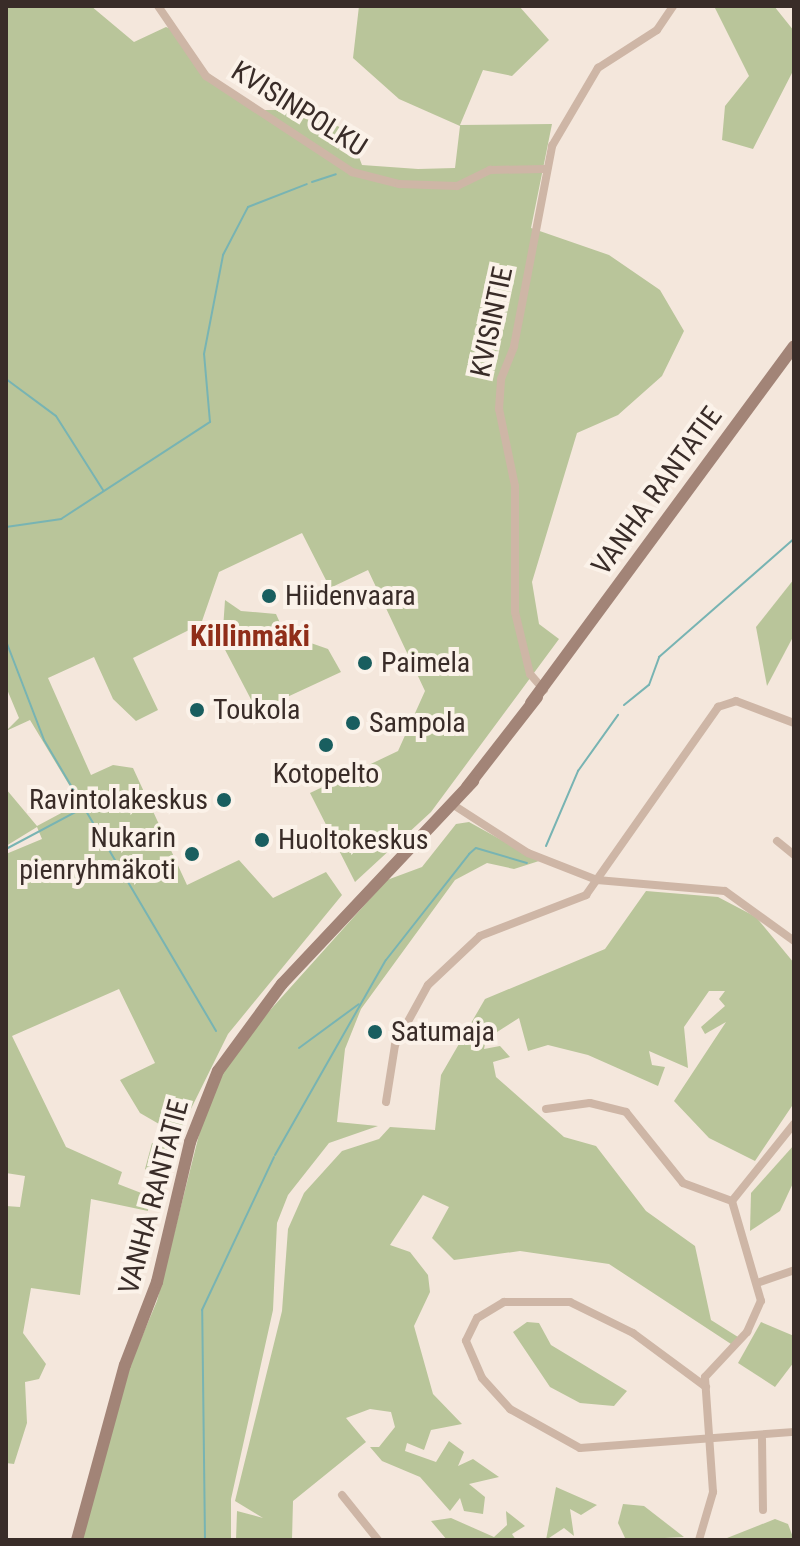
<!DOCTYPE html>
<html>
<head>
<meta charset="utf-8">
<style>
  body { margin:0 }
  #map { position:relative; width:800px; height:1546px; overflow:hidden; background:#f4e7dc; font-family:"Roboto Condensed",sans-serif }
  div>[style] { position:absolute }
  .green>* { inset:0; background:#b9c59a }
  .stream>* { height:2px; margin:-1px; padding:0 1px; transform-origin:1px; border-radius:1px; background:#78b4b3 }
  .minor>* { height:8px; margin:-4px; padding:0 4px; transform-origin:4px; border-radius:4px; background:#ceb6a6 }
  .secondary>* { height:12px; margin:-6px; padding:0 6px; transform-origin:6px; border-radius:6px; background:#a28477 }
  .dots>* { width:22px; height:22px; translate:-50% -50%; box-sizing:border-box; border:4px solid #fbf2e9; border-radius:50% }
  span { translate:-50% -50%; white-space:nowrap; text-align:center; line-height:1.15; -webkit-text-stroke:8px #fbf2e9; paint-order:stroke }
  .street-label { font-size:28px; color:#392c28 }
  .poi-label { font-size:28px; color:#392c28 }
  .left { translate:0 -50%; text-align:left }
  .right { translate:-100% -50%; text-align:right }
  .neighbourhood-label { font-size:30px; color:#902e19; font-weight:700 }
  .frame { position:absolute; inset:0; border:8px solid #392c28; pointer-events:none }
</style>
</head>
<body>
<div id="map">
  <div class="green">
    <i style="clip-path:polygon(6px 6px,91px 6px,134px 42px,166px 27px,176px 31px,208px 73px,260px 110px,300px 110px,349px 131px,362px 165px,418px 169px,455px 168px,460px 126px,399px 99px,353px 58px,359px 6px,519px 6px,549px 40px,512px 76px,483px 70px,460px 125px,552px 124px,531px 228px,609px 255px,660px 290px,684px 331px,662px 376px,618px 415px,577px 433px,532px 582px,539px 624px,559px 639px,431px 812px,355px 882px,310px 793px,398px 751px,425px 691px,368px 570px,330px 588px,302px 533px,219px 572px,201px 624px,133px 658px,158px 710px,136px 721px,113px 699px,94px 657px,48px 678px,91px 775px,113px 765px,133px 768px,187px 885px,239px 860px,273px 898px,326px 872px,342px 895px,228px 1034px,178px 1135px,140px 1113px,120px 1080px,155px 1063px,119px 989px,12px 1036px,66px 1147px,122px 1172px,118px 1184px,149px 1196px,148px 1211px,91px 1199px,80px 1295px,31px 1288px,23px 1333px,46px 1364px,39px 1379px,25px 1382px,27px 1423px,14px 1464px,6px 1463px,6px 1206px,20px 1207px,25px 1176px,6px 1173px,6px 854px,42px 839px,37px 827px,6px 846px,6px 789px,37px 826px,80px 803px,30px 720px,6px 731px,19px 718px,6px 687px)"></i>
    <i style="clip-path:polygon(714px 6px,774px 6px,794px 31px,794px 69px,753px 149px,722px 140px,725px 106px,749px 76px)"></i>
    <i style="clip-path:polygon(794px 579px,794px 635px,767px 686px,756px 627px)"></i>
    <i style="clip-path:polygon(225px 600px,241px 611px,276px 614px,285px 634px,328px 649px,341px 672px,257px 711px,222px 644px)"></i>
    <i style="clip-path:polygon(469px 822px,539px 861px,514px 869px,487px 863px,455px 880px,361px 1009px,345px 1049px,337px 1122px,378px 1126px,329px 1143px,288px 1195px,277px 1223px,273px 1310px,231px 1499px,231px 1540px,81px 1540px,127px 1372px,157px 1301px,204px 1115px,228px 1057px,387px 880px,422px 867px,456px 824px)"></i>
    <i style="clip-path:polygon(646px 891px,718px 897px,756px 917px,794px 963px,794px 1103px,755px 1161px,709px 1138px,674px 1101px,726px 1022px,705px 1034px,701px 1027px,725px 1006px,719px 999px,725px 991px,709px 991px,684px 1027px,688px 1068px,649px 1051px,652px 1065px,665px 1067px,658px 1086px,588px 1055px,548px 1045px,528px 1051px,519px 1018px,486px 1039px,484px 1049px,500px 1046px,510px 1057px,493px 1062px,496px 1077px,564px 1137px,596px 1146px,646px 1211px,695px 1246px,711px 1320px,738px 1337px,731px 1344px,609px 1264px,520px 1251px,454px 1260px,432px 1238px,449px 1207px,423px 1195px,390px 1245px,410px 1252px,428px 1275px,430px 1292px,414px 1326px,433px 1394px,462px 1424px,431px 1430px,424px 1450px,407px 1443px,405px 1451px,436px 1462px,449px 1441px,464px 1452px,458px 1466px,473px 1459px,499px 1477px,469px 1484px,485px 1497px,483px 1514px,464px 1511px,460px 1498px,450px 1511px,420px 1477px,382px 1461px,370px 1447px,379px 1447px,395px 1427px,391px 1412px,370px 1409px,346px 1418px,366px 1442px,293px 1501px,292px 1540px,236px 1540px,237px 1511px,263px 1518px,235px 1501px,282px 1311px,288px 1229px,304px 1193px,342px 1151px,379px 1139px,390px 1127px,435px 1130px,441px 1075px,485px 999px,605px 949px)"></i>
    <i style="clip-path:polygon(152px 1143px,171px 1145px,162px 1181px,145px 1169px)"></i>
    <i style="clip-path:polygon(794px 1145px,794px 1181px,780px 1211px,750px 1231px,751px 1193px)"></i>
    <i style="clip-path:polygon(527px 1322px,539px 1323px,551px 1345px,627px 1391px,614px 1406px,580px 1403px,550px 1387px,513px 1332px)"></i>
    <i style="clip-path:polygon(761px 1322px,794px 1336px,794px 1362px,775px 1387px,738px 1363px)"></i>
    <i style="clip-path:polygon(556px 1487px,597px 1505px,581px 1515px,570px 1509px,574px 1536px,564px 1528px,546px 1540px)"></i>
    <i style="clip-path:polygon(623px 1504px,644px 1506px,684px 1537px,626px 1540px,618px 1523px)"></i>
    <i style="clip-path:polygon(506px 1511px,525px 1526px,512px 1534px,516px 1540px,447px 1540px,431px 1521px,451px 1518px,494px 1537px,507px 1525px)"></i>
    <i style="clip-path:polygon(775px 1519px,788px 1524px,794px 1540px,722px 1540px)"></i>
  </div>
  <div class="stream">
    <i style="left:312px;top:182px;width:25px;rotate:-18deg"></i>
    <i style="left:6px;top:379px;width:62px;rotate:36.5deg"></i>
    <i style="left:56px;top:416px;width:88px;rotate:57.6deg"></i>
    <i style="left:6px;top:527px;width:56px;rotate:-8.3deg"></i>
    <i style="left:61px;top:519px;width:178px;rotate:-33.1deg"></i>
    <i style="left:210px;top:422px;width:68px;rotate:-95deg"></i>
    <i style="left:204px;top:354px;width:101px;rotate:-79.1deg"></i>
    <i style="left:223px;top:255px;width:54px;rotate:-62.5deg"></i>
    <i style="left:248px;top:207px;width:63px;rotate:-21.3deg"></i>
    <i style="left:6px;top:641px;width:106px;rotate:69deg"></i>
    <i style="left:44px;top:740px;width:338px;rotate:59.4deg"></i>
    <i style="left:624px;top:705px;width:32px;rotate:-39deg"></i>
    <i style="left:649px;top:685px;width:30px;rotate:-70deg"></i>
    <i style="left:659px;top:657px;width:179px;rotate:-41.2deg"></i>
    <i style="left:546px;top:846px;width:82px;rotate:-66.9deg"></i>
    <i style="left:578px;top:771px;width:69px;rotate:-54.5deg"></i>
    <i style="left:6px;top:849px;width:87px;rotate:-28deg"></i>
    <i style="left:299px;top:1048px;width:74px;rotate:-36.3deg"></i>
    <i style="left:275px;top:1155px;width:224px;rotate:-60.4deg"></i>
    <i style="left:386px;top:960px;width:135px;rotate:-51.9deg"></i>
    <i style="left:469px;top:854px;width:9px;rotate:-41deg"></i>
    <i style="left:476px;top:848px;width:53px;rotate:16.4deg"></i>
    <i style="left:205px;top:1540px;width:230px;rotate:-90.7deg"></i>
    <i style="left:202px;top:1310px;width:169px;rotate:-64.8deg"></i>
  </div>
  <div class="minor">
    <i style="left:158px;top:6px;width:85px;rotate:55.6deg"></i>
    <i style="left:206px;top:76px;width:175px;rotate:33.3deg"></i>
    <i style="left:352px;top:172px;width:49px;rotate:14.3deg"></i>
    <i style="left:399px;top:184px;width:58px;rotate:2deg"></i>
    <i style="left:457px;top:186px;width:37px;rotate:-26deg"></i>
    <i style="left:490px;top:170px;width:54px;rotate:-1.1deg"></i>
    <i style="left:544px;top:690px;width:21px;rotate:-131deg"></i>
    <i style="left:530px;top:674px;width:64px;rotate:-103.6deg"></i>
    <i style="left:515px;top:612px;width:126px;rotate:-90deg"></i>
    <i style="left:515px;top:486px;width:79px;rotate:-101.7deg"></i>
    <i style="left:499px;top:409px;width:30px;rotate:-86deg"></i>
    <i style="left:501px;top:379px;width:35px;rotate:-68deg"></i>
    <i style="left:514px;top:346px;width:204px;rotate:-79.2deg"></i>
    <i style="left:552px;top:146px;width:91px;rotate:-59.5deg"></i>
    <i style="left:598px;top:68px;width:70px;rotate:-32.8deg"></i>
    <i style="left:657px;top:30px;width:29px;rotate:-56deg"></i>
    <i style="left:455px;top:806px;width:87px;rotate:32.8deg"></i>
    <i style="left:528px;top:853px;width:74px;rotate:21.4deg"></i>
    <i style="left:597px;top:880px;width:128px;rotate:4.9deg"></i>
    <i style="left:725px;top:891px;width:85px;rotate:35.9deg"></i>
    <i style="left:777px;top:841px;width:22px;rotate:39deg"></i>
    <i style="left:386px;top:1102px;width:58px;rotate:-81deg"></i>
    <i style="left:395px;top:1045px;width:68px;rotate:-61.2deg"></i>
    <i style="left:428px;top:985px;width:71px;rotate:-43.3deg"></i>
    <i style="left:480px;top:936px;width:114px;rotate:-21.1deg"></i>
    <i style="left:586px;top:895px;width:230px;rotate:-54.9deg"></i>
    <i style="left:718px;top:707px;width:19px;rotate:-18deg"></i>
    <i style="left:736px;top:701px;width:62px;rotate:20.8deg"></i>
    <i style="left:546px;top:1109px;width:44px;rotate:-7.8deg"></i>
    <i style="left:590px;top:1103px;width:37px;rotate:14deg"></i>
    <i style="left:626px;top:1112px;width:91px;rotate:51.2deg"></i>
    <i style="left:683px;top:1183px;width:52px;rotate:20.2deg"></i>
    <i style="left:760px;top:1282px;width:36px;rotate:-19deg"></i>
    <i style="left:706px;top:1387px;width:91px;rotate:-143.5deg"></i>
    <i style="left:633px;top:1333px;width:70px;rotate:-153.8deg"></i>
    <i style="left:570px;top:1302px;width:66px;rotate:180deg"></i>
    <i style="left:504px;top:1302px;width:31px;rotate:149deg"></i>
    <i style="left:477px;top:1318px;width:25px;rotate:116deg"></i>
    <i style="left:466px;top:1341px;width:40px;rotate:66.6deg"></i>
    <i style="left:482px;top:1378px;width:42px;rotate:47.9deg"></i>
    <i style="left:510px;top:1409px;width:80px;rotate:29.1deg"></i>
    <i style="left:580px;top:1448px;width:215px;rotate:-4.3deg"></i>
    <i style="left:762px;top:1439px;width:71px;rotate:89.2deg"></i>
    <i style="left:342px;top:1495px;width:58px;rotate:51.3deg"></i>
    <i style="left:699px;top:1540px;width:50px;rotate:-73.7deg"></i>
    <i style="left:713px;top:1492px;width:115px;rotate:-94deg"></i>
    <i style="left:705px;top:1377px;width:62px;rotate:-47deg"></i>
    <i style="left:747px;top:1332px;width:34px;rotate:-66deg"></i>
    <i style="left:761px;top:1301px;width:104px;rotate:-106.2deg"></i>
    <i style="left:732px;top:1201px;width:99px;rotate:-51.2deg"></i>
  </div>
  <div class="secondary">
    <i style="left:531px;top:703px;width:443px;rotate:-53.6deg"></i>
    <i style="left:467px;top:787px;width:114px;rotate:-52.1deg"></i>
    <i style="left:77px;top:1540px;width:181px;rotate:-74.7deg"></i>
    <i style="left:125px;top:1365px;width:89px;rotate:-68.9deg"></i>
    <i style="left:157px;top:1282px;width:144px;rotate:-76.7deg"></i>
    <i style="left:190px;top:1142px;width:76px;rotate:-68.5deg"></i>
    <i style="left:218px;top:1071px;width:108px;rotate:-53.7deg"></i>
    <i style="left:282px;top:984px;width:279px;rotate:-46.7deg"></i>
  </div>
  <div class="dots">
    <i style="left:269px;top:596px;background:#195e5f"></i>
    <i style="left:365px;top:663px;background:#195e5f"></i>
    <i style="left:197px;top:710px;background:#195e5f"></i>
    <i style="left:353px;top:723px;background:#195e5f"></i>
    <i style="left:326px;top:745px;background:#195e5f"></i>
    <i style="left:224px;top:800px;background:#195e5f"></i>
    <i style="left:262px;top:840px;background:#195e5f"></i>
    <i style="left:192px;top:854px;background:#195e5f"></i>
    <i style="left:375px;top:1032px;background:#195e5f"></i>
  </div>
  <div class="street-label">
    <span style="left:299px;top:109px;rotate:32deg">KVISINPOLKU</span>
    <span style="left:492px;top:322px;rotate:-78deg">KVISINTIE</span>
    <span style="left:657px;top:491px;rotate:-54deg">VANHA RANTATIE</span>
    <span style="left:154px;top:1197px;rotate:-75deg">VANHA RANTATIE</span>
  </div>
  <div class="poi-label">
    <span class="left" style="left:285px;top:596px">Hiidenvaara</span>
    <span class="left" style="left:381px;top:663px">Paimela</span>
    <span class="left" style="left:213px;top:710px">Toukola</span>
    <span class="left" style="left:369px;top:723px">Sampola</span>
    <span style="left:326px;top:774px">Kotopelto</span>
    <span class="right" style="left:208px;top:800px">Ravintolakeskus</span>
    <span class="right" style="left:176px;top:854px">Nukarin<br>pienryhmäkoti</span>
    <span class="left" style="left:278px;top:840px">Huoltokeskus</span>
    <span class="left" style="left:391px;top:1032px">Satumaja</span>
  </div>
  <div class="neighbourhood-label">
    <span style="left:250px;top:636px">Killinmäki</span>
  </div>
  <div class="frame"></div>
</div>
</body>
</html>
